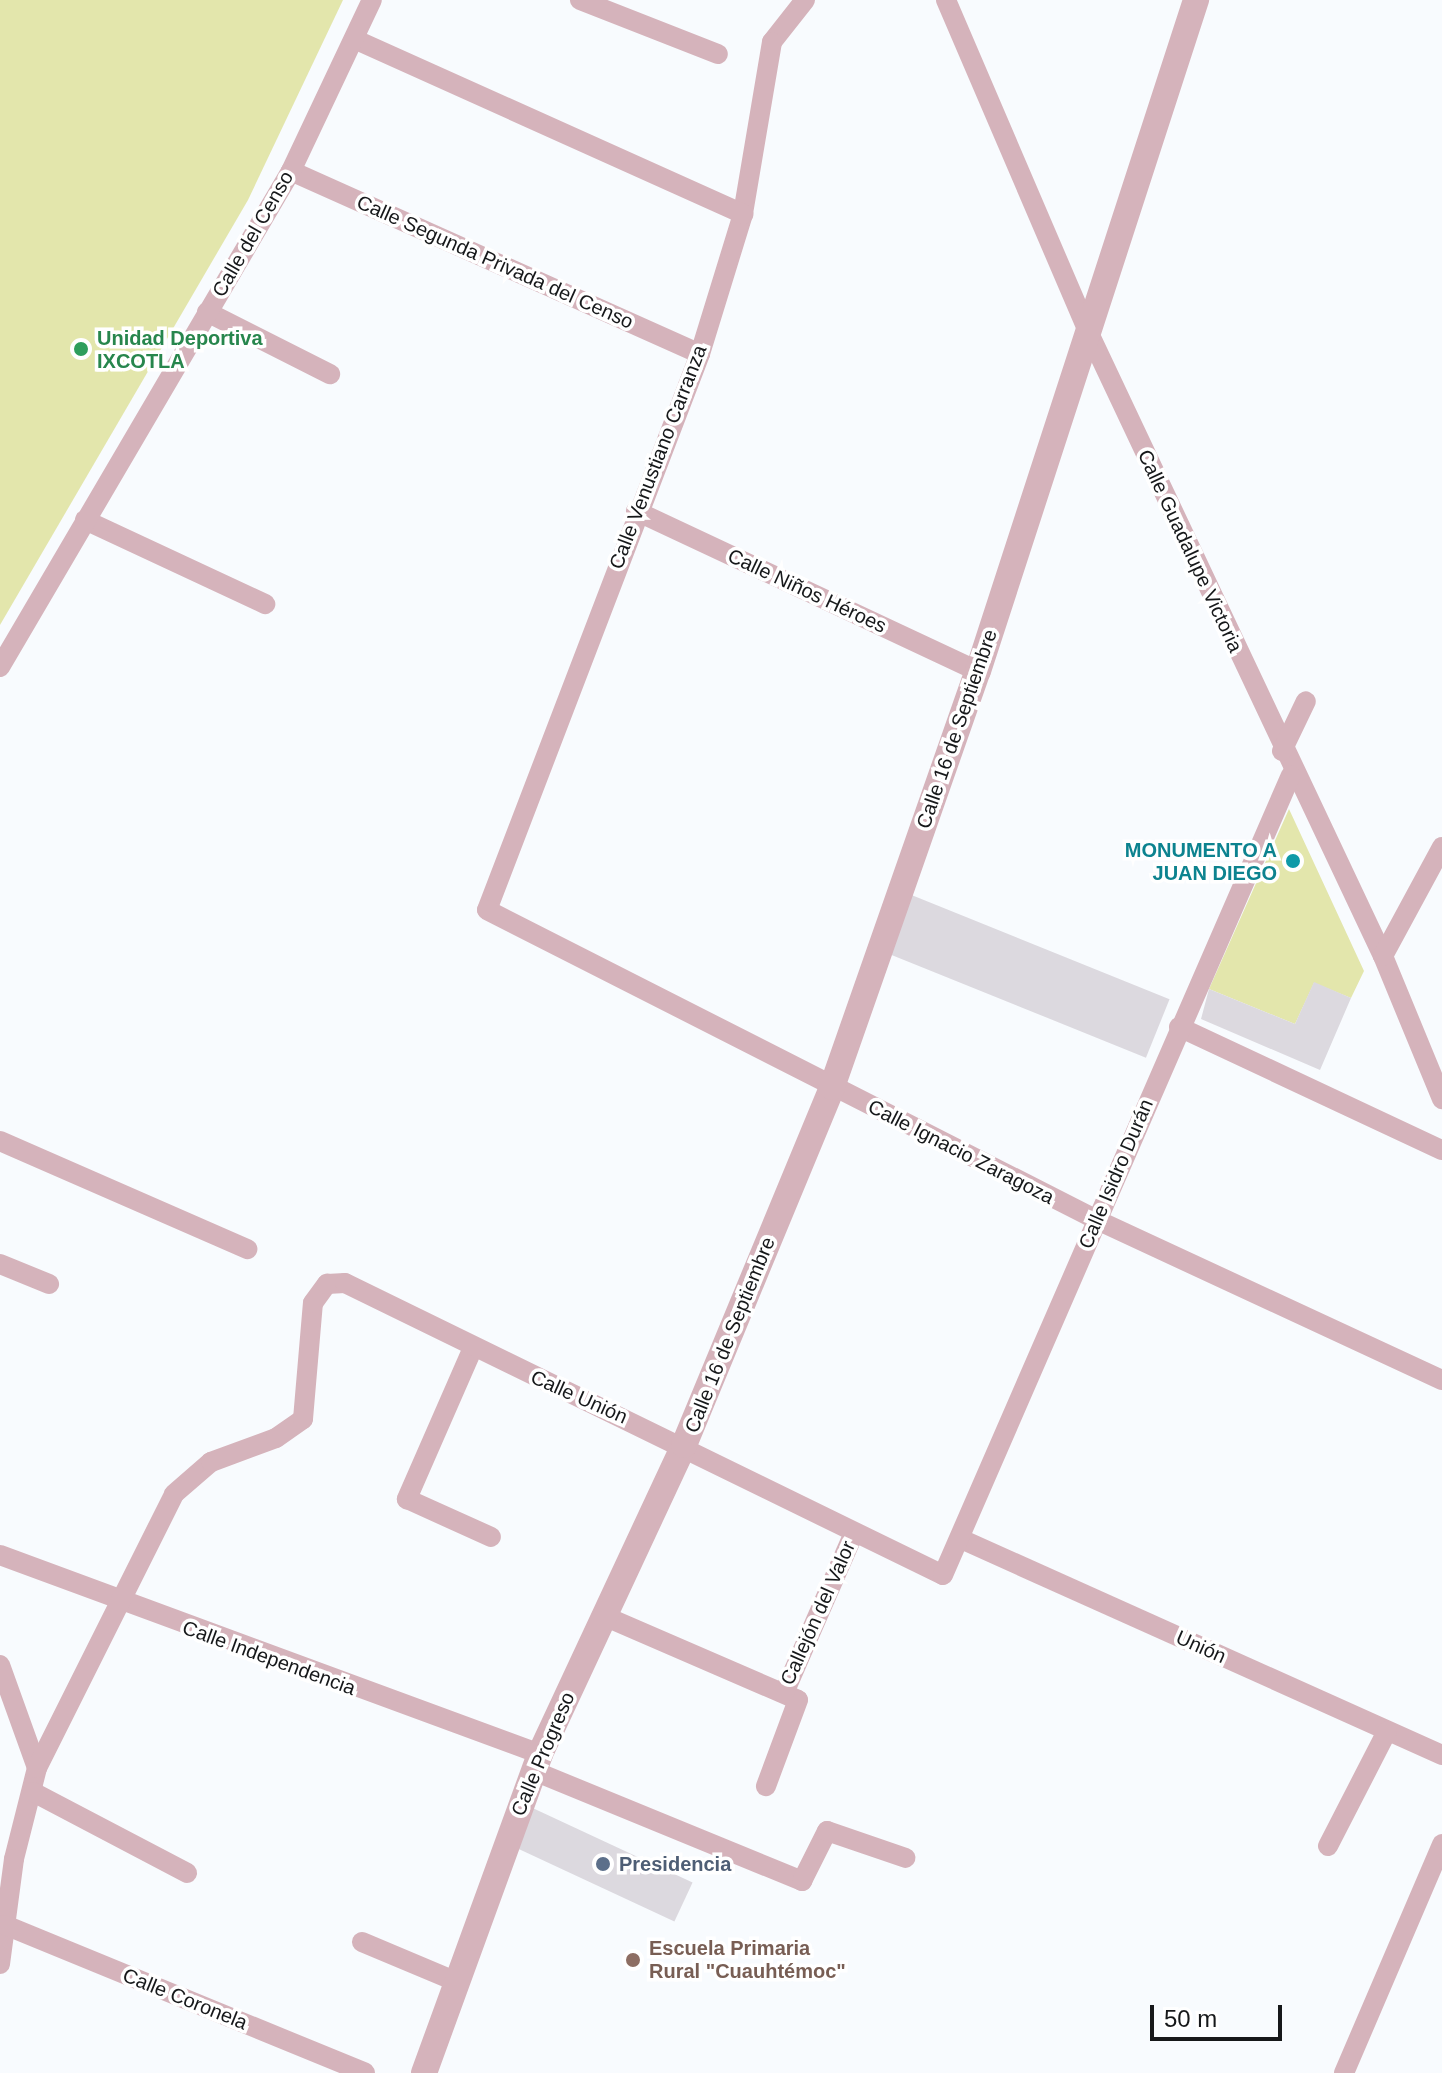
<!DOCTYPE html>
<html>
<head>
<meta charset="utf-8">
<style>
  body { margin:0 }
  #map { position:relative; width:1442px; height:2073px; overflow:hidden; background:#f8fbfe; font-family:Arial,sans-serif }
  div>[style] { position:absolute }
  .green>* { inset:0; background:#e3e6ac }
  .building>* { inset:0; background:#dcd9df; transform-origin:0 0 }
  .minor>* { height:20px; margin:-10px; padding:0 10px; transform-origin:10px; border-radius:10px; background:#d5b3bb }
  .tertiary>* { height:26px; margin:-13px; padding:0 13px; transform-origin:13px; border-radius:13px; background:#d5b3bb }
  .dots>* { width:22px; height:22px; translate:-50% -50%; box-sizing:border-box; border:4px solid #fff; border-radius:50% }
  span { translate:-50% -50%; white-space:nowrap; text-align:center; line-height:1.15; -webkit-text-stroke:7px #fff; paint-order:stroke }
  .street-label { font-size:20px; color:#16181a }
  .leisure-label { font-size:20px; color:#27864d; font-weight:700 }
  .left { translate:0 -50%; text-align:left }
  .culture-label { font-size:20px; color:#0d838f; font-weight:700 }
  .right { translate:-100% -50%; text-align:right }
  .service-label { font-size:20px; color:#4e5e75; font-weight:700 }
  .education-label { font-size:20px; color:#785e54; font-weight:700 }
  .scale { position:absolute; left:1150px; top:2005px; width:132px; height:36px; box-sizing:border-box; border:4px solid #16181a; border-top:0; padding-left:10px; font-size:24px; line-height:28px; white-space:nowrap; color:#16181a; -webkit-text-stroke:6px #fff; paint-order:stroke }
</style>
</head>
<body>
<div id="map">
  <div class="green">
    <i style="clip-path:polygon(0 0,343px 0,248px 200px,0 625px)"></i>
    <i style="clip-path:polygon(1289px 809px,1364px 971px,1351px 998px,1314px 983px,1295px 1024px,1209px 989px)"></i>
  </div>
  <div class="building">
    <i style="left:909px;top:894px;width:281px;height:63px;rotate:22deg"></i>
    <i style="clip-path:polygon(1314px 982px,1351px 998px,1320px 1070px,1201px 1019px,1209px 989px,1295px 1024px)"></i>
    <i style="left:524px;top:1804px;width:186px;height:43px;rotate:25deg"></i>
  </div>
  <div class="minor">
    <i style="left:580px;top:0;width:148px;rotate:21.4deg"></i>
    <i style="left:805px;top:0;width:53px;rotate:128.2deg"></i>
    <i style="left:772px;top:42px;width:174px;rotate:99.6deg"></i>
    <i style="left:743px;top:214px;width:146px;rotate:107.1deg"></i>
    <i style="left:700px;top:354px;width:595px;rotate:110.96deg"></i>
    <i style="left:487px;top:910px;width:684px;rotate:26.94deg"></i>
    <i style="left:1097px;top:1220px;width:380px;rotate:24.9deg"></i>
    <i style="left:946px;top:0;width:358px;rotate:66.8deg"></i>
    <i style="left:1087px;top:329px;width:693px;rotate:64.73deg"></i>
    <i style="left:1383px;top:956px;width:155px;rotate:67.6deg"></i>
    <i style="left:354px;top:39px;width:427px;rotate:24.2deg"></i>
    <i style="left:291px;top:171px;width:448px;rotate:24.1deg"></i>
    <i style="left:207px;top:312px;width:138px;rotate:26.8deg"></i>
    <i style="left:636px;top:511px;width:378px;rotate:25.1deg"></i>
    <i style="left:85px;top:520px;width:199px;rotate:25deg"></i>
    <i style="left:0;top:667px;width:575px;rotate:-59.6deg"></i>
    <i style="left:291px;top:171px;width:189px;rotate:-64.7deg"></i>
    <i style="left:1282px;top:751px;width:55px;rotate:-64.4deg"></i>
    <i style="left:1383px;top:956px;width:124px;rotate:-61.6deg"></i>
    <i style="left:1179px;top:1027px;width:290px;rotate:25.1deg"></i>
    <i style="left:0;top:1141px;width:270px;rotate:23.6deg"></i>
    <i style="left:0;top:1264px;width:53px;rotate:22.2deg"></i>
    <i style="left:472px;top:1350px;width:163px;rotate:113.6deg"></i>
    <i style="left:407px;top:1499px;width:92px;rotate:24.3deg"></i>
    <i style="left:961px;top:1539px;width:527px;rotate:24.18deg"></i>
    <i style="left:0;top:1555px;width:576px;rotate:20.23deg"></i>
    <i style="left:604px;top:1616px;width:211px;rotate:23.4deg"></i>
    <i style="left:798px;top:1700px;width:92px;rotate:110.4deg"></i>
    <i style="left:0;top:1665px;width:109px;rotate:70.2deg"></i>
    <i style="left:37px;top:1768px;width:94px;rotate:104.2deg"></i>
    <i style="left:14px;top:1859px;width:106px;rotate:97.6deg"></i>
    <i style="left:784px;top:1693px;width:175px;rotate:-66.4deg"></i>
    <i style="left:37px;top:1768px;width:306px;rotate:-63.4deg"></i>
    <i style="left:174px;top:1494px;width:49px;rotate:-40.9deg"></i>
    <i style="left:211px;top:1462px;width:69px;rotate:-20.3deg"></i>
    <i style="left:276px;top:1438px;width:33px;rotate:-35deg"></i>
    <i style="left:303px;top:1419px;width:116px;rotate:-85.1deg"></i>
    <i style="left:313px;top:1303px;width:24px;rotate:-54deg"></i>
    <i style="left:327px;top:1284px;width:18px;rotate:-3deg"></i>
    <i style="left:345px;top:1283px;width:665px;rotate:26.03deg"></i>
    <i style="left:943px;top:1575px;width:872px;rotate:-66.49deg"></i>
    <i style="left:534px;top:1771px;width:290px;rotate:22.3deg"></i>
    <i style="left:802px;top:1881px;width:56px;rotate:-63.4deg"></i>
    <i style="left:827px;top:1831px;width:83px;rotate:18.9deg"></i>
    <i style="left:33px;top:1792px;width:174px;rotate:27.7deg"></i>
    <i style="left:1328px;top:1846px;width:129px;rotate:-62.8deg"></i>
    <i style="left:5px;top:1925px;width:389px;rotate:22.3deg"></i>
    <i style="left:362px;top:1942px;width:101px;rotate:22.8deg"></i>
    <i style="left:1344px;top:2073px;width:249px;rotate:-66.8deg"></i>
  </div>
  <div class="tertiary">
    <i style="left:424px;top:2073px;width:339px;rotate:-70deg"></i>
    <i style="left:540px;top:1754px;width:341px;rotate:-65deg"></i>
    <i style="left:684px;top:1445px;width:387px;rotate:-67.5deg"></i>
    <i style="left:832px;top:1087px;width:441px;rotate:-70.7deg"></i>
    <i style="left:978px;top:671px;width:706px;rotate:-72deg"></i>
  </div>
  <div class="dots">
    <i style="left:81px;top:349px;background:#2e9e5b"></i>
    <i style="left:1293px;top:861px;background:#0f9aa8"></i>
    <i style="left:603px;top:1864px;background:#5c6f8a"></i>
    <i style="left:633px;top:1960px;background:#8d6e63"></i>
  </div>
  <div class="street-label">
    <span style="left:253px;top:234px;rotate:-60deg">Calle del Censo</span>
    <span style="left:495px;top:262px;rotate:24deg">Calle Segunda Privada del Censo</span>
    <span style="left:658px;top:457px;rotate:-69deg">Calle Venustiano Carranza</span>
    <span style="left:1190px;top:551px;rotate:65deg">Calle Guadalupe Victoria</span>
    <span style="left:807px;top:591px;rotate:25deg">Calle Niños Héroes</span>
    <span style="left:957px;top:729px;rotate:-71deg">Calle 16 de Septiembre</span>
    <span style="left:961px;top:1152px;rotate:27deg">Calle Ignacio Zaragoza</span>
    <span style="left:1116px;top:1174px;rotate:-67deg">Calle Isidro Durán</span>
    <span style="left:730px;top:1335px;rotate:-68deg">Calle 16 de Septiembre</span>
    <span style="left:579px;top:1397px;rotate:24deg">Calle Unión</span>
    <span style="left:818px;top:1613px;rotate:-66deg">Callejón del Valor</span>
    <span style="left:1201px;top:1647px;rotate:24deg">Unión</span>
    <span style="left:269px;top:1658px;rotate:20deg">Calle Independencia</span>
    <span style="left:543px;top:1754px;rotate:-67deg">Calle Progreso</span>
    <span style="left:185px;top:1999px;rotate:22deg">Calle Coronela</span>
  </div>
  <div class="leisure-label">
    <span class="left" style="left:97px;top:350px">Unidad Deportiva<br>IXCOTLA</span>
  </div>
  <div class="culture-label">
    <span class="right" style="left:1277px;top:862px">MONUMENTO A<br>JUAN DIEGO</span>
  </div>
  <div class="service-label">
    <span class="left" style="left:619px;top:1864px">Presidencia</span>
  </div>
  <div class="education-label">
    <span class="left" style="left:649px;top:1960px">Escuela Primaria<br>Rural "Cuauhtémoc"</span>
  </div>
  <div class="scale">50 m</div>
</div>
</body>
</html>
